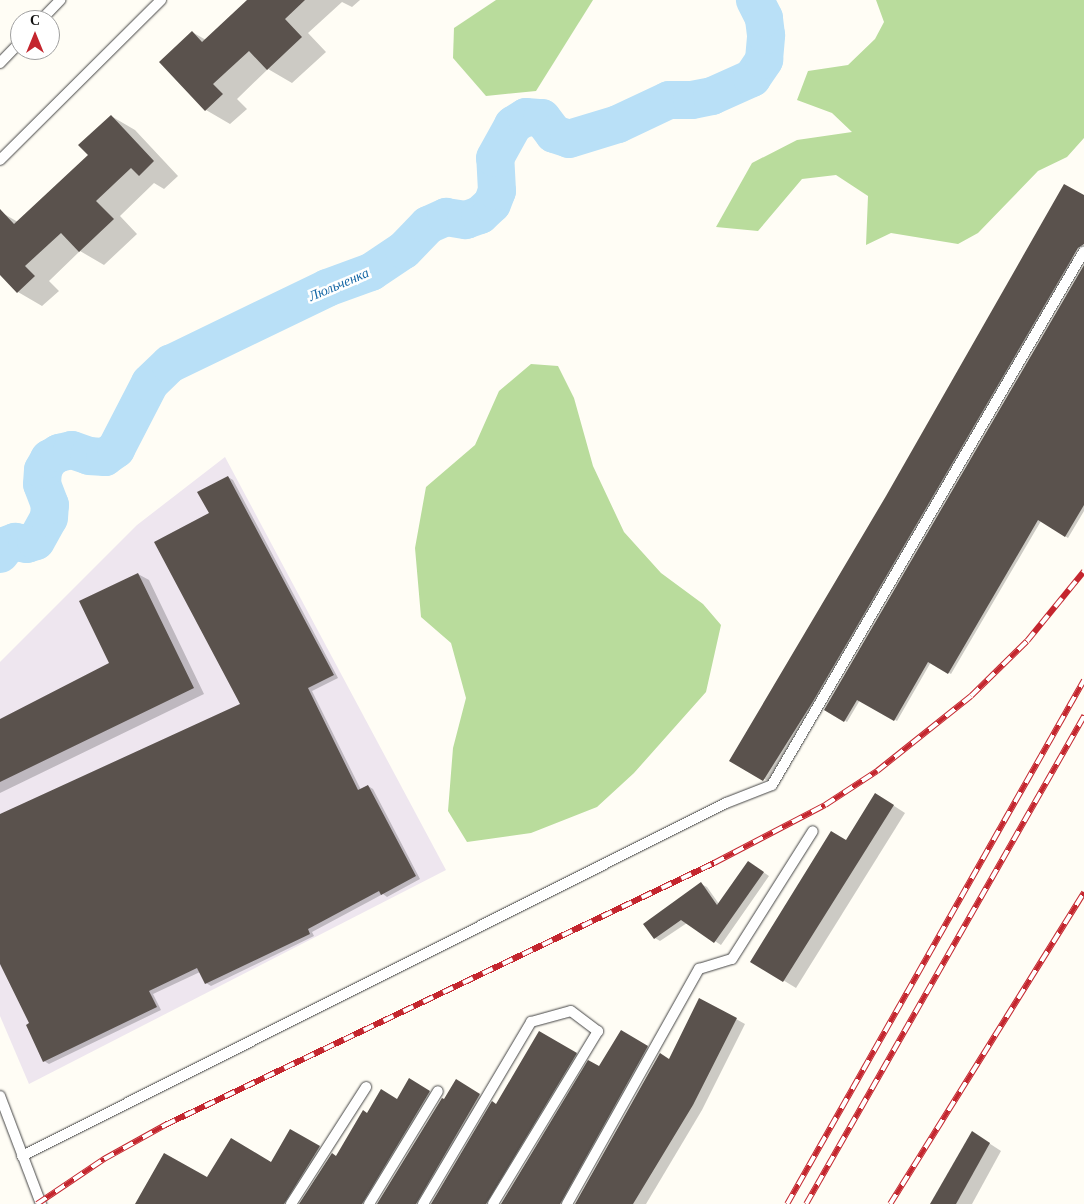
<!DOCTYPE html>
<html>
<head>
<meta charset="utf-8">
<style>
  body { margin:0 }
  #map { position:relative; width:1084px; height:1204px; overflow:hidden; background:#fffdf5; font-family:"Times New Roman",serif }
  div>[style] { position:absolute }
  .industrial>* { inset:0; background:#eee6ef }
  .forest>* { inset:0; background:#b9dc9c }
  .shadow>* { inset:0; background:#0003 }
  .river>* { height:38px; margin:-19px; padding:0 19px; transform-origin:19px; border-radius:19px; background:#b9e0f7 }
  .building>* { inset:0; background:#5a524d }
  .roads { filter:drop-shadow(0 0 1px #444) drop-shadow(0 0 1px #444) }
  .service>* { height:10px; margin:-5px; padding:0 5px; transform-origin:5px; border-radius:5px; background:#fff }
  .rail>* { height:5.5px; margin-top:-2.75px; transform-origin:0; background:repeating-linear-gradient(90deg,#fff 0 11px,#c4262e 0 22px); box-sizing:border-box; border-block:1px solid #c4262e }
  span { translate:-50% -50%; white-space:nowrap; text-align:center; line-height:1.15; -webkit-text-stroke:5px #fff; paint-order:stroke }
  .water-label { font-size:14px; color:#1768a6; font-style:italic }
  .north { position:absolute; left:10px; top:10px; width:50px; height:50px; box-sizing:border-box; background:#fff; border:1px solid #a0a0a0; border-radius:50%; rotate:0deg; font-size:14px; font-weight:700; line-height:20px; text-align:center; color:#111 }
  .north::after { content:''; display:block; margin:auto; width:18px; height:22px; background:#c4262e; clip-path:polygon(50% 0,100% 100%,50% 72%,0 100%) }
</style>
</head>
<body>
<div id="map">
  <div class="industrial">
    <i style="clip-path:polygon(225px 457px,446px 870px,29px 1084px,0 1016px,0 662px,137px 525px)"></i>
  </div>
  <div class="forest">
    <i style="clip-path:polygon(496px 0,593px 0,536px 91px,486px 96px,453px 58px,454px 28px)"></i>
    <i style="clip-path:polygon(876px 0,1084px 0,1084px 138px,1067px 157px,1038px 171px,978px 233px,958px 244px,891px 233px,866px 245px,868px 196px,836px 175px,802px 179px,758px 231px,716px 227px,752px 163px,797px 140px,852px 132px,832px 113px,797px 100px,808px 71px,848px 65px,875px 39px,884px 22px)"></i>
    <i style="clip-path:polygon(531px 364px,558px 366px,574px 398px,593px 466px,624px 532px,661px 573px,703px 604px,721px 625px,706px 692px,634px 773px,597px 807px,531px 833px,467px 842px,448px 811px,453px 748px,466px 698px,451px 643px,421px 617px,415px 548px,426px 487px,475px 445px,499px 391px)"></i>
  </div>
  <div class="shadow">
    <i style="clip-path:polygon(249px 0,360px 0,352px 7px,342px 2px,308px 33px,326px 52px,292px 83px,268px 69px,237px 99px,247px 109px,230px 124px,206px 110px,192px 32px,206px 40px)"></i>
    <i style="clip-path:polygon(111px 116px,135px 130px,178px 176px,164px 189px,154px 183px,120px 216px,137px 234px,104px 265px,80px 251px,49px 281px,59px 291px,42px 306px,18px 292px,0 273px,0 218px,4px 214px,18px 222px,89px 155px)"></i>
    <i style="clip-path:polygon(1084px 197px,1084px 233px,1070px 257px,1074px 260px,768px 781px,730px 761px)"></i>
    <i style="clip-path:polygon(1084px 267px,1084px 511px,1068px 538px,1041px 521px,951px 674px,931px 662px,897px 721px,860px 700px,847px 722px,826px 709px)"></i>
    <i style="clip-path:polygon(228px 477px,233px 480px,338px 678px,312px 691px,361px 790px,368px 786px,373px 789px,420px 879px,387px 897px,383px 894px,312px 932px,314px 936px,211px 986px,206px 983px,200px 972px,153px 994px,161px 1010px,49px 1064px,44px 1061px,30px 1024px,0 960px,0 816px,242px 705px,210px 513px)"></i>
    <i style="clip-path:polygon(138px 574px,149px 580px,204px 694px,0 793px,0 720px,111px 663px)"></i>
    <i style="clip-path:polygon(888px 802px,905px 813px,796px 988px,752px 961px,847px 842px)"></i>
    <i style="clip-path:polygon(754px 866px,769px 876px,721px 945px,687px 923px,660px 941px,655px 938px,701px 884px,707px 887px,719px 904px)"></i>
    <i style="clip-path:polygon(736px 1019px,745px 1024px,702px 1110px,646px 1204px,576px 1204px,670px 1061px)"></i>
    <i style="clip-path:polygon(621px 1031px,656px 1052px,571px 1204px,501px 1204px,599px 1068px)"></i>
    <i style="clip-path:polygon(540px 1032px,585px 1059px,497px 1204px,431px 1204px,496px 1105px)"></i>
    <i style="clip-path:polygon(409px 1080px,438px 1097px,373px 1204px,299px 1204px,368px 1114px,397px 1100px)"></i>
    <i style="clip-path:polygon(456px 1081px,488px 1100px,427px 1204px,377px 1204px)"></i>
    <i style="clip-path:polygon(291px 1131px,328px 1152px,295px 1204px,136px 1204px,208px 1179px,271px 1163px)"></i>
    <i style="clip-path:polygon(972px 1132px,1001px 1151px,972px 1204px,931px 1204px)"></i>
  </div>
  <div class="river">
    <i style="left:0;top:554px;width:11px;rotate:-52deg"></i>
    <i style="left:7px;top:545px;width:9px;rotate:-21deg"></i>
    <i style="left:15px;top:542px;width:12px;rotate:9deg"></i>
    <i style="left:27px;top:544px;width:9px;rotate:-18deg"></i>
    <i style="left:36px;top:541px;width:26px;rotate:-61deg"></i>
    <i style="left:49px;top:518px;width:13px;rotate:-86deg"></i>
    <i style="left:50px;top:505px;width:22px;rotate:-111deg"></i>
    <i style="left:42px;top:484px;width:14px;rotate:-86deg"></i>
    <i style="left:43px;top:470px;width:13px;rotate:-61deg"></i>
    <i style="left:49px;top:459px;width:12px;rotate:-31deg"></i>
    <i style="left:59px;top:453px;width:13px;rotate:-13deg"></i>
    <i style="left:72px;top:450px;width:18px;rotate:19deg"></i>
    <i style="left:89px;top:456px;width:16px;rotate:4deg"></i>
    <i style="left:105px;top:457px;width:14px;rotate:-36deg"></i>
    <i style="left:116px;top:449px;width:74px;rotate:-62.7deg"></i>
    <i style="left:150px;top:383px;width:28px;rotate:-44deg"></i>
    <i style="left:170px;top:364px;width:174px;rotate:-25.8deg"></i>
    <i style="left:327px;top:288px;width:47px;rotate:-20deg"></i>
    <i style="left:371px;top:272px;width:40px;rotate:-34deg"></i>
    <i style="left:404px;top:250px;width:35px;rotate:-46deg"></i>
    <i style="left:428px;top:225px;width:20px;rotate:-24deg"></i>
    <i style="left:446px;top:217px;width:20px;rotate:9deg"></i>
    <i style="left:466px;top:220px;width:15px;rotate:-20deg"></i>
    <i style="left:480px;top:215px;width:16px;rotate:-43deg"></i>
    <i style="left:492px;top:204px;width:14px;rotate:-69deg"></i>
    <i style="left:497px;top:191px;width:33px;rotate:-93deg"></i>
    <i style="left:495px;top:158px;width:38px;rotate:-61deg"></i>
    <i style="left:513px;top:125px;width:15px;rotate:-32deg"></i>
    <i style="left:526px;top:117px;width:16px;rotate:4deg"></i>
    <i style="left:542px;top:118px;width:20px;rotate:53deg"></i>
    <i style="left:554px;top:134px;width:16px;rotate:18deg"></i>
    <i style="left:569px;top:139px;width:51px;rotate:-17deg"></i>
    <i style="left:618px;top:124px;width:56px;rotate:-25.2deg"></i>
    <i style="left:669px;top:100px;width:23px"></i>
    <i style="left:692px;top:100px;width:20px;rotate:-11deg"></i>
    <i style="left:712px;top:96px;width:44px;rotate:-24.2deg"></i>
    <i style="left:752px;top:78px;width:22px;rotate:-56deg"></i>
    <i style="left:764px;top:60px;width:25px;rotate:-85deg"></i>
    <i style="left:766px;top:35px;width:17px;rotate:-97deg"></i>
    <i style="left:764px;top:18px;width:20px;rotate:-117deg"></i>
  </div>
  <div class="building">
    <i style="clip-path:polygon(247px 0,305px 0,285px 19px,302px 37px,267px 70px,249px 51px,213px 84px,223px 94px,205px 111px,159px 62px,192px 31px,202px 42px)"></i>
    <i style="clip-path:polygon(111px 115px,154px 161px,139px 176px,131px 168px,96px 201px,114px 219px,79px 252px,61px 233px,25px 266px,35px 276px,17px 293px,0 275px,0 209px,14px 224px,88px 155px,78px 145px)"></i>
    <i style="clip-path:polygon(1064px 184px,1084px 195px,1084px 244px,1078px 248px,812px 703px,763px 781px,729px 761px,886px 496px)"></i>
    <i style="clip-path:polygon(1084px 265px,1084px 505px,1065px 537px,1038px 520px,948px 674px,928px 662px,894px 721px,857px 700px,844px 722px,824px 710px)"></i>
    <i style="clip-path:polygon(228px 476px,334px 675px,308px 688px,358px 790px,368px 785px,416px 876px,381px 895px,379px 891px,308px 929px,310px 934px,205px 984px,197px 968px,149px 991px,157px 1007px,43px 1062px,26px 1025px,29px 1023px,0 964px,0 814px,240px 704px,154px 542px,209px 513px,197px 492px)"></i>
    <i style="clip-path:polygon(138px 573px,194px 688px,0 782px,0 719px,109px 663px,79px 601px)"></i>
    <i style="clip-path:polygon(875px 793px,894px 805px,783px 982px,750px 962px,831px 831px,846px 840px)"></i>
    <i style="clip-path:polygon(748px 861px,764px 872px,714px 943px,681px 920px,654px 939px,643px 924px,701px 882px,717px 905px)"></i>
    <i style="clip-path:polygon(699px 998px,737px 1018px,693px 1105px,633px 1204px,575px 1204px,660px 1053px,669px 1059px)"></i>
    <i style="clip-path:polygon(621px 1030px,648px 1046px,560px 1204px,501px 1204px,588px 1060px,599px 1066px)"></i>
    <i style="clip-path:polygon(539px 1031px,577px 1053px,486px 1204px,431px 1204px,492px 1101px,496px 1104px)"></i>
    <i style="clip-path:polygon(409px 1078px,430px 1091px,362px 1204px,299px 1204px,332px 1153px,336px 1156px,363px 1110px,367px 1113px,381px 1089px,397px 1099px)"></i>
    <i style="clip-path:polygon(456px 1079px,480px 1094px,416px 1204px,377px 1204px,442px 1098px,444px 1099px)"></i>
    <i style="clip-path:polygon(290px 1129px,320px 1146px,284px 1204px,135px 1204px,164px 1153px,207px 1177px,231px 1138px,271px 1162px)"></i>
    <i style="clip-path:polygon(972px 1131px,990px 1143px,956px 1204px,930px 1204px)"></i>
  </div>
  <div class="roads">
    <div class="service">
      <i style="left:41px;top:20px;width:28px;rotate:-46deg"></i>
      <i style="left:0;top:63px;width:29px;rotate:-46deg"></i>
      <i style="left:0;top:160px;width:227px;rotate:-44.8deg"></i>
      <i style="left:0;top:1096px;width:116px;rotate:69.2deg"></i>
      <i style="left:22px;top:1156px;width:788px;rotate:-26.63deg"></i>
      <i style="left:726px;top:803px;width:49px;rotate:-21.4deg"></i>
      <i style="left:772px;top:785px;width:618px;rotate:-59.7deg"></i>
      <i style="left:291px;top:1204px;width:139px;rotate:-57.3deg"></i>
      <i style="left:369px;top:1204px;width:132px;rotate:-58.6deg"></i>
      <i style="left:423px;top:1204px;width:212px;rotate:-59.3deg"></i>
      <i style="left:531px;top:1022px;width:41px;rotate:-15.4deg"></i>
      <i style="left:571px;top:1011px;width:34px;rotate:37deg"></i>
      <i style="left:598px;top:1031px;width:202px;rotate:121.3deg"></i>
      <i style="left:567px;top:1204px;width:270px;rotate:-60.7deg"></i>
      <i style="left:699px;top:969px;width:34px;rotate:-17deg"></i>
      <i style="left:732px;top:959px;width:151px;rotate:-57.7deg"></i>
    </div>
  </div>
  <div class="rail">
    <i style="left:37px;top:1204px;width:81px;rotate:-33.9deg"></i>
    <i style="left:104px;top:1159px;width:70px;rotate:-29.1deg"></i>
    <i style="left:165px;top:1125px;width:608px;rotate:-25.51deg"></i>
    <i style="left:714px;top:863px;width:125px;rotate:-27.6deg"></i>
    <i style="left:825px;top:805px;width:62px;rotate:-33.2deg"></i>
    <i style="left:877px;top:771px;width:120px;rotate:-38.6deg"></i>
    <i style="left:971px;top:696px;width:78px;rotate:-44.5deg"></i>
    <i style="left:1027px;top:641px;width:90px;rotate:-50.8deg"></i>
    <i style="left:787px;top:1204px;width:602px;rotate:-60.46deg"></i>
    <i style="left:806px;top:1204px;width:562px;rotate:-60.33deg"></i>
    <i style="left:890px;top:1204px;width:367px;rotate:-58.1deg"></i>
  </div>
  <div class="water-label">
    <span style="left:339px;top:285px;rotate:-23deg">Люльченка</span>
  </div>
  <div class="north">С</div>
</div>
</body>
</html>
